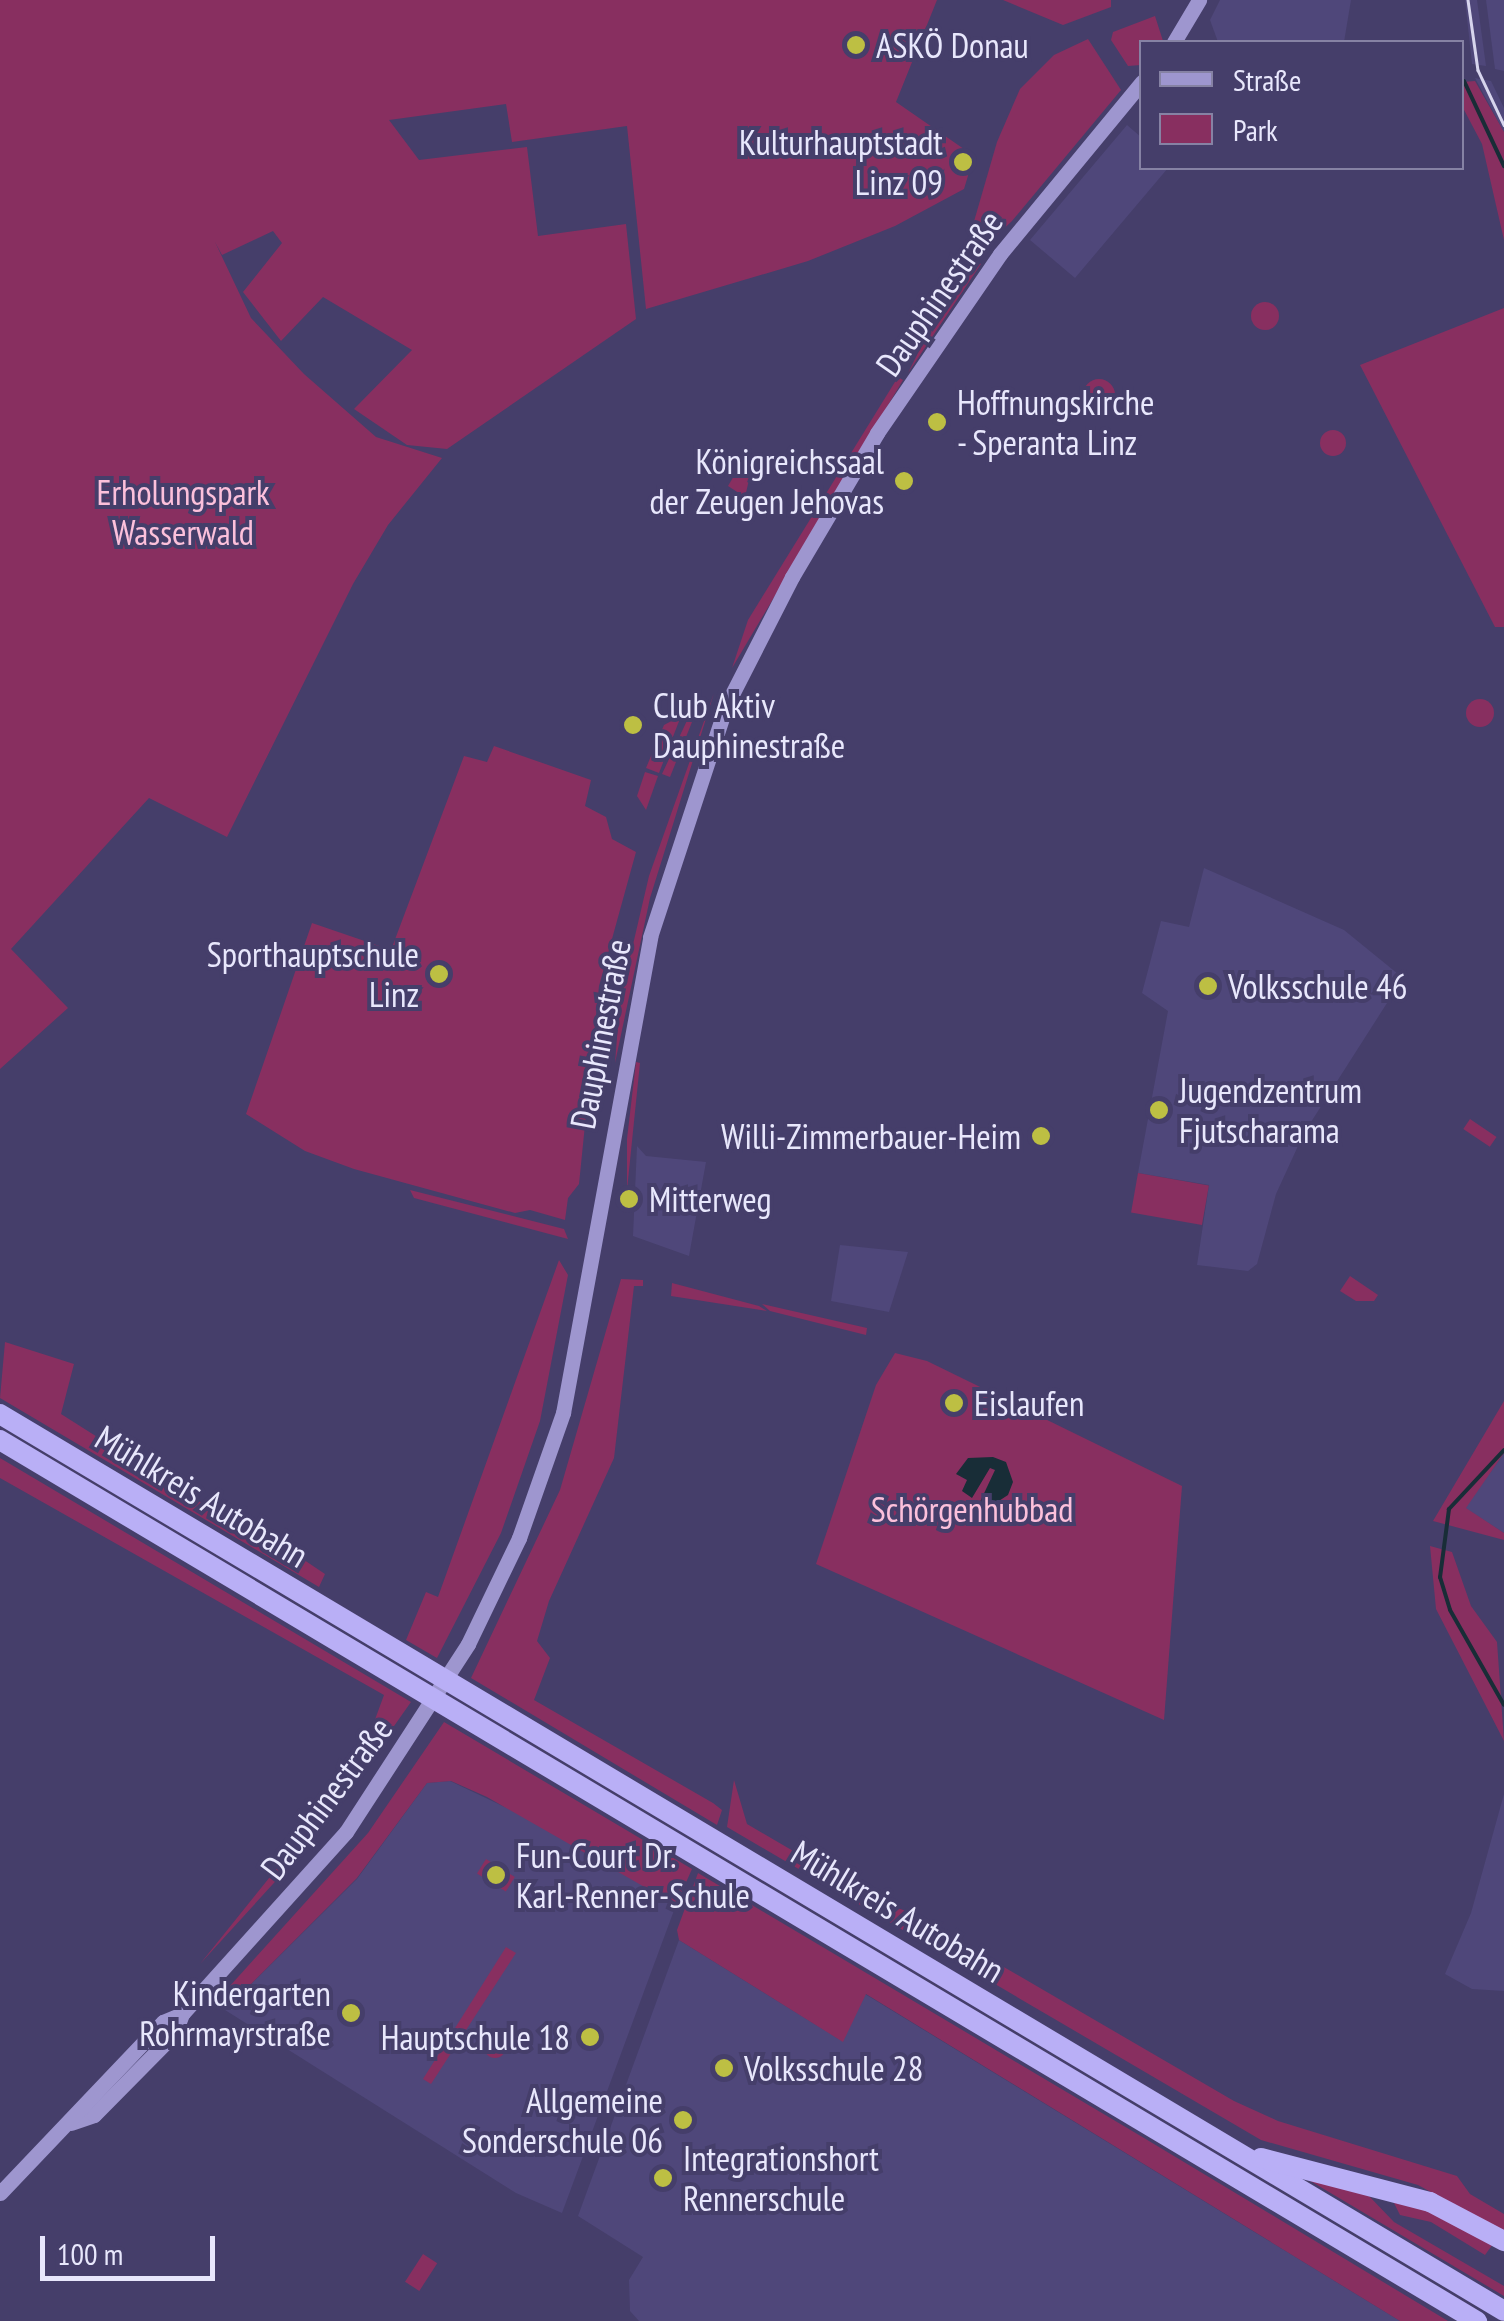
<!DOCTYPE html>
<html>
<head>
<meta charset="utf-8">
<style>
  body { margin:0 }
  #map { position:relative; width:1504px; height:2321px; overflow:hidden; background:#453e6a; font-family:"PT Sans Narrow",sans-serif }
  div>[style] { position:absolute }
  .built>* { inset:0; background:#4f477a }
  .green>* { inset:0; background:#882f60; transform-origin:0 0 }
  .round { border-radius:50% }
  .water>* { inset:0; background:#182d37 }
  .stream>* { height:4px; margin:-2px; padding:0 2px; transform-origin:2px; border-radius:2px; background:#182d37 }
  .secondary>* { height:15px; margin:-7.5px; padding:0 7.5px; transform-origin:7.5px; border-radius:7.5px; background:#9e96cf }
  .motorway>* { height:20px; margin:-10px; padding:0 10px; transform-origin:10px; border-radius:10px; background:#b9aff6 }
  .tram>* { height:2.5px; margin:-1.25px; padding:0 1.25px; transform-origin:1.25px; border-radius:1.25px; background:#d7d5ed }
  .dots>* { width:28px; height:28px; translate:-50% -50%; box-sizing:border-box; border:5px solid #453e6a; border-radius:50% }
  span { translate:-50% -50%; white-space:nowrap; text-align:center; line-height:1.15; -webkit-text-stroke:8px #453e6a; paint-order:stroke }
  .poi-label { font-size:35px; color:#e8e7fc }
  .left { translate:0 -50%; text-align:left }
  .right { translate:-100% -50%; text-align:right }
  .street-label { font-size:35px; color:#e8e7fc }
  .park-label { font-size:35px; color:#fcc0db }
  .legend { position:absolute; left:1139px; top:40px; width:325px; height:130px; box-sizing:border-box; background:#453e6a; border:2px solid #8682a4; margin:0; padding:12px 18px; list-style:none; font-size:30px; color:#e8e7fc }
  .legend li { display:flex; align-items:center; gap:20px; height:50px }
  .legend b { width:50px; border:2px solid #8682a4 }
  .scale { position:absolute; left:40px; top:2236px; width:175px; height:45px; box-sizing:border-box; border:5px solid #e8e7fc; border-top:0; padding-left:12px; font-size:30px; line-height:35px; white-space:nowrap; color:#e8e7fc; -webkit-text-stroke:8px #453e6a; paint-order:stroke }
</style>
</head>
<body>
<div id="map">
  <div class="built">
    <i style="clip-path:polygon(1220px 0,1351px 0,1344px 42px,1218px 42px,1210px 20px)"></i>
    <i style="clip-path:polygon(1465px 0,1477px 0,1486px 66px,1472px 64px)"></i>
    <i style="clip-path:polygon(1486px 0,1504px 0,1504px 71px,1495px 69px)"></i>
    <i style="clip-path:polygon(1475px 78px,1491px 81px,1504px 108px,1504px 132px)"></i>
    <i style="clip-path:polygon(1127px 125px,1141px 137px,1142px 168px,1168px 168px,1075px 278px,1030px 240px)"></i>
    <i style="clip-path:polygon(1204px 868px,1344px 930px,1403px 978px,1304px 1133px,1276px 1194px,1257px 1264px,1248px 1271px,1197px 1265px,1209px 1185px,1138px 1173px,1168px 1011px,1142px 993px,1161px 921px,1189px 927px)"></i>
    <i style="clip-path:polygon(637px 1146px,646px 1156px,706px 1162px,689px 1256px,633px 1236px)"></i>
    <i style="clip-path:polygon(840px 1245px,908px 1252px,889px 1312px,831px 1301px)"></i>
    <i style="clip-path:polygon(1504px 1453px,1504px 1533px,1465px 1508px)"></i>
    <i style="clip-path:polygon(450px 1781px,532px 1820px,676px 1905px,562px 2213px,516px 2193px,225px 2010px,357px 1879px,427px 1783px)"></i>
    <i style="clip-path:polygon(1504px 1794px,1504px 1991px,1472px 1989px,1445px 1974px,1471px 1913px)"></i>
    <i style="clip-path:polygon(679px 1940px,842px 2041px,865px 1994px,1400px 2321px,639px 2321px,630px 2311px,629px 2280px,643px 2257px,578px 2216px)"></i>
  </div>
  <div class="green">
    <i style="clip-path:polygon(0 0,937px 0,896px 102px,974px 156px,964px 189px,895px 226px,808px 261px,646px 309px,627px 126px,512px 142px,506px 104px,389px 120px,419px 160px,527px 147px,538px 236px,626px 224px,636px 319px,447px 449px,407px 445px,354px 409px,412px 350px,323px 297px,281px 341px,243px 292px,282px 243px,273px 231px,222px 255px,215px 242px,251px 318px,304px 374px,376px 437px,442px 458px,388px 525px,353px 584px,227px 837px,149px 798px,11px 949px,68px 1008px,0 1069px)"></i>
    <i style="clip-path:polygon(1003px 0,1111px 0,1111px 7px,1063px 25px)"></i>
    <i style="clip-path:polygon(1155px 16px,1163px 41px,1142px 42px,1141px 65px,1128px 66px,1111px 40px,1113px 32px)"></i>
    <i style="clip-path:polygon(1088px 39px,1121px 90px,1012px 221px,978px 253px,966px 249px,997px 142px,1020px 89px,1054px 55px)"></i>
    <i style="clip-path:polygon(1475px 81px,1504px 132px,1504px 240px,1482px 144px,1462px 106px,1462px 82px)"></i>
    <i style="clip-path:polygon(962px 251px,981px 264px,908px 373px,949px 291px,956px 292px,967px 260px)"></i>
    <i class="round" style="left:1251px;top:302px;width:28px;height:28px"></i>
    <i style="clip-path:polygon(1504px 308px,1504px 627px,1495px 627px,1360px 365px)"></i>
    <i style="clip-path:polygon(898px 377px,903px 380px,732px 668px,748px 620px)"></i>
    <i class="round" style="left:1083px;top:379px;width:32px;height:32px"></i>
    <i class="round" style="left:1320px;top:430px;width:26px;height:26px"></i>
    <i style="clip-path:polygon(741px 464px,751px 471px,745px 497px,728px 486px)"></i>
    <i style="clip-path:polygon(714px 693px,650px 898px,615px 1063px,620px 1000px,649px 876px)"></i>
    <i class="round" style="left:1466px;top:699px;width:28px;height:28px"></i>
    <i style="clip-path:polygon(691px 712px,694px 717px,670px 777px,662px 774px)"></i>
    <i style="clip-path:polygon(681px 716px,659px 773px,646px 768px,664px 725px)"></i>
    <i style="clip-path:polygon(494px 746px,591px 780px,585px 806px,606px 817px,612px 839px,636px 852px,599px 986px,579px 1184px,568px 1198px,565px 1220px,530px 1210px,515px 1213px,354px 1169px,305px 1151px,246px 1114px,312px 923px,391px 950px,464px 756px,487px 762px)"></i>
    <i style="clip-path:polygon(645px 772px,658px 776px,646px 810px,637px 796px)"></i>
    <i style="clip-path:polygon(636px 1062px,640px 1063px,627px 1190px,627px 1139px)"></i>
    <i style="left:1470px;top:1119px;width:32px;height:12px;rotate:34deg"></i>
    <i style="left:1138px;top:1173px;width:72px;height:40px;rotate:10deg"></i>
    <i style="clip-path:polygon(410px 1190px,564px 1229px,568px 1239px,414px 1198px)"></i>
    <i style="clip-path:polygon(559px 1260px,568px 1275px,540px 1421px,501px 1533px,437px 1658px,406px 1640px,426px 1592px,438px 1597px)"></i>
    <i style="clip-path:polygon(1350px 1276px,1378px 1295px,1374px 1301px,1356px 1301px,1340px 1291px)"></i>
    <i style="clip-path:polygon(621px 1279px,643px 1280px,643px 1286px,634px 1286px,614px 1458px,549px 1601px,537px 1641px,550px 1658px,534px 1700px,713px 1803px,722px 1810px,717px 1825px,471px 1678px,560px 1490px)"></i>
    <i style="clip-path:polygon(672px 1283px,759px 1306px,767px 1311px,671px 1296px)"></i>
    <i style="clip-path:polygon(762px 1304px,867px 1328px,866px 1335px,770px 1311px)"></i>
    <i style="clip-path:polygon(5px 1342px,74px 1364px,61px 1414px,241px 1528px,244px 1523px,258px 1529px,325px 1574px,319px 1587px,0 1398px)"></i>
    <i style="clip-path:polygon(895px 1353px,927px 1361px,1182px 1486px,1164px 1720px,816px 1564px,876px 1385px)"></i>
    <i style="clip-path:polygon(1504px 1401px,1504px 1453px,1466px 1508px,1504px 1533px,1504px 1540px,1433px 1521px)"></i>
    <i style="clip-path:polygon(0 1458px,411px 1702px,315px 1838px,200px 1964px,331px 1801px,362px 1755px,384px 1695px,0 1478px)"></i>
    <i style="clip-path:polygon(1430px 1546px,1452px 1552px,1471px 1606px,1497px 1642px,1504px 1741px,1436px 1609px)"></i>
    <i style="clip-path:polygon(444px 1722px,692px 1869px,676px 1905px,487px 1797px,451px 1781px,427px 1783px,357px 1878px,225px 2010px,220px 1997px,368px 1833px)"></i>
    <i style="clip-path:polygon(734px 1780px,747px 1824px,877px 1900px,911px 1913px,1234px 2101px,1278px 2121px,1457px 2176px,1470px 2194px,1504px 2214px,1504px 2232px,1418px 2185px,1261px 2140px,727px 1827px)"></i>
    <i style="left:486px;top:1859px;width:34px;height:17px;rotate:32deg"></i>
    <i style="clip-path:polygon(698px 1873px,1144px 2138px,1448px 2321px,1400px 2321px,866px 1994px,843px 2042px,679px 1940px,677px 1930px)"></i>
    <i style="clip-path:polygon(506px 1947px,516px 1953px,431px 2084px,423px 2079px)"></i>
    <i class="round" style="left:484px;top:2036px;width:22px;height:22px"></i>
    <i style="clip-path:polygon(1302px 2176px,1369px 2196px,1394px 2222px,1504px 2286px,1504px 2296px)"></i>
    <i style="clip-path:polygon(1391px 2197px,1416px 2203px,1504px 2246px,1504px 2251px,1493px 2244px,1485px 2255px,1431px 2222px,1400px 2215px)"></i>
    <i style="left:423px;top:2254px;width:17px;height:33px;rotate:33deg"></i>
  </div>
  <div class="water">
    <i style="clip-path:polygon(993px 1457px,1006px 1462px,1013px 1482px,1008px 1495px,988px 1508px,979px 1504px,995px 1470px,990px 1468px,972px 1498px,962px 1491px,967px 1480px,956px 1474px,968px 1458px)"></i>
  </div>
  <div class="stream">
    <i style="left:1464px;top:81px;width:94px;rotate:64.8deg"></i>
    <i style="left:1504px;top:1450px;width:81px;rotate:133deg"></i>
    <i style="left:1449px;top:1509px;width:69px;rotate:97.5deg"></i>
    <i style="left:1440px;top:1577px;width:34px;rotate:73deg"></i>
    <i style="left:1450px;top:1610px;width:109px;rotate:60.4deg"></i>
  </div>
  <div class="secondary">
    <i style="left:1174px;top:42px;width:49px;rotate:-59.2deg"></i>
    <i style="left:71px;top:2123px;width:24px;rotate:-19deg"></i>
    <i style="left:94px;top:2115px;width:115px;rotate:-45.4deg"></i>
    <i style="left:175px;top:2033px;width:20px;rotate:-70deg"></i>
    <i style="left:182px;top:2014px;width:245px;rotate:-48deg"></i>
    <i style="left:346px;top:1832px;width:224px;rotate:-57deg"></i>
    <i style="left:468px;top:1644px;width:118px;rotate:-64.3deg"></i>
    <i style="left:519px;top:1538px;width:133px;rotate:-70.6deg"></i>
    <i style="left:563px;top:1413px;width:484px;rotate:-79.6deg"></i>
    <i style="left:650px;top:937px;width:243px;rotate:-71.8deg"></i>
    <i style="left:726px;top:706px;width:145px;rotate:-62.9deg"></i>
    <i style="left:792px;top:577px;width:167px;rotate:-59.4deg"></i>
    <i style="left:877px;top:433px;width:217px;rotate:-55.5deg"></i>
    <i style="left:1000px;top:254px;width:223px;rotate:-50.5deg"></i>
    <i style="left:0;top:2193px;width:236px;rotate:-46.4deg"></i>
    <i style="left:163px;top:2022px;width:21px;rotate:-23deg"></i>
  </div>
  <div class="motorway">
    <i style="left:0;top:1414px;width:1751px;rotate:30.81deg"></i>
    <i style="left:0;top:1440px;width:1720px;rotate:30.82deg"></i>
    <i style="left:1261px;top:2158px;width:175px;rotate:14.6deg"></i>
    <i style="left:1430px;top:2202px;width:84px;rotate:27.8deg"></i>
  </div>
  <div class="tram">
    <i style="left:1468px;top:0;width:71px;rotate:81.9deg"></i>
    <i style="left:1478px;top:70px;width:61px;rotate:64.7deg"></i>
  </div>
  <div class="dots">
    <i style="left:856px;top:45px;background:#bdbf43"></i>
    <i style="left:963px;top:162px;background:#bdbf43"></i>
    <i style="left:937px;top:422px;background:#bdbf43"></i>
    <i style="left:904px;top:481px;background:#bdbf43"></i>
    <i style="left:633px;top:725px;background:#bdbf43"></i>
    <i style="left:439px;top:974px;background:#bdbf43"></i>
    <i style="left:1208px;top:986px;background:#bdbf43"></i>
    <i style="left:1159px;top:1110px;background:#bdbf43"></i>
    <i style="left:1041px;top:1136px;background:#bdbf43"></i>
    <i style="left:629px;top:1199px;background:#bdbf43"></i>
    <i style="left:954px;top:1403px;background:#bdbf43"></i>
    <i style="left:496px;top:1875px;background:#bdbf43"></i>
    <i style="left:351px;top:2013px;background:#bdbf43"></i>
    <i style="left:590px;top:2037px;background:#bdbf43"></i>
    <i style="left:724px;top:2068px;background:#bdbf43"></i>
    <i style="left:683px;top:2120px;background:#bdbf43"></i>
    <i style="left:663px;top:2178px;background:#bdbf43"></i>
  </div>
  <div class="poi-label">
    <span class="left" style="left:876px;top:45px">ASKÖ Donau</span>
    <span class="right" style="left:943px;top:162px">Kulturhauptstadt<br>Linz 09</span>
    <span class="left" style="left:957px;top:422px">Hoffnungskirche<br>- Speranta Linz</span>
    <span class="right" style="left:884px;top:481px">Königreichssaal<br>der Zeugen Jehovas</span>
    <span class="left" style="left:653px;top:725px">Club Aktiv<br>Dauphinestraße</span>
    <span class="right" style="left:419px;top:974px">Sporthauptschule<br>Linz</span>
    <span class="left" style="left:1228px;top:986px">Volksschule 46</span>
    <span class="left" style="left:1179px;top:1110px">Jugendzentrum<br>Fjutscharama</span>
    <span class="right" style="left:1021px;top:1136px">Willi-Zimmerbauer-Heim</span>
    <span class="left" style="left:649px;top:1199px">Mitterweg</span>
    <span class="left" style="left:974px;top:1403px">Eislaufen</span>
    <span class="left" style="left:516px;top:1875px">Fun-Court Dr.<br>Karl-Renner-Schule</span>
    <span class="right" style="left:331px;top:2013px">Kindergarten<br>Rohrmayrstraße</span>
    <span class="right" style="left:570px;top:2037px">Hauptschule 18</span>
    <span class="left" style="left:744px;top:2068px">Volksschule 28</span>
    <span class="right" style="left:663px;top:2120px">Allgemeine<br>Sonderschule 06</span>
    <span class="left" style="left:683px;top:2178px">Integrationshort<br>Rennerschule</span>
  </div>
  <div class="street-label">
    <span style="left:939px;top:293px;rotate:-55deg">Dauphinestraße</span>
    <span style="left:600px;top:1034px;rotate:-79deg">Dauphinestraße</span>
    <span style="left:202px;top:1496px;rotate:31deg">Mühlkreis Autobahn</span>
    <span style="left:326px;top:1798px;rotate:-53deg">Dauphinestraße</span>
    <span style="left:898px;top:1911px;rotate:31deg">Mühlkreis Autobahn</span>
  </div>
  <div class="park-label">
    <span style="left:183px;top:512px">Erholungspark<br>Wasserwald</span>
    <span style="left:972px;top:1509px">Schörgenhubbad</span>
  </div>
  <ul class="legend">
  <li><b style="height:12px;background:#9e96cf"></b>Straße</li>
  <li><b style="height:28px;background:#882f60"></b>Park</li>
  </ul>
  <div class="scale">100 m</div>
</div>
</body>
</html>
